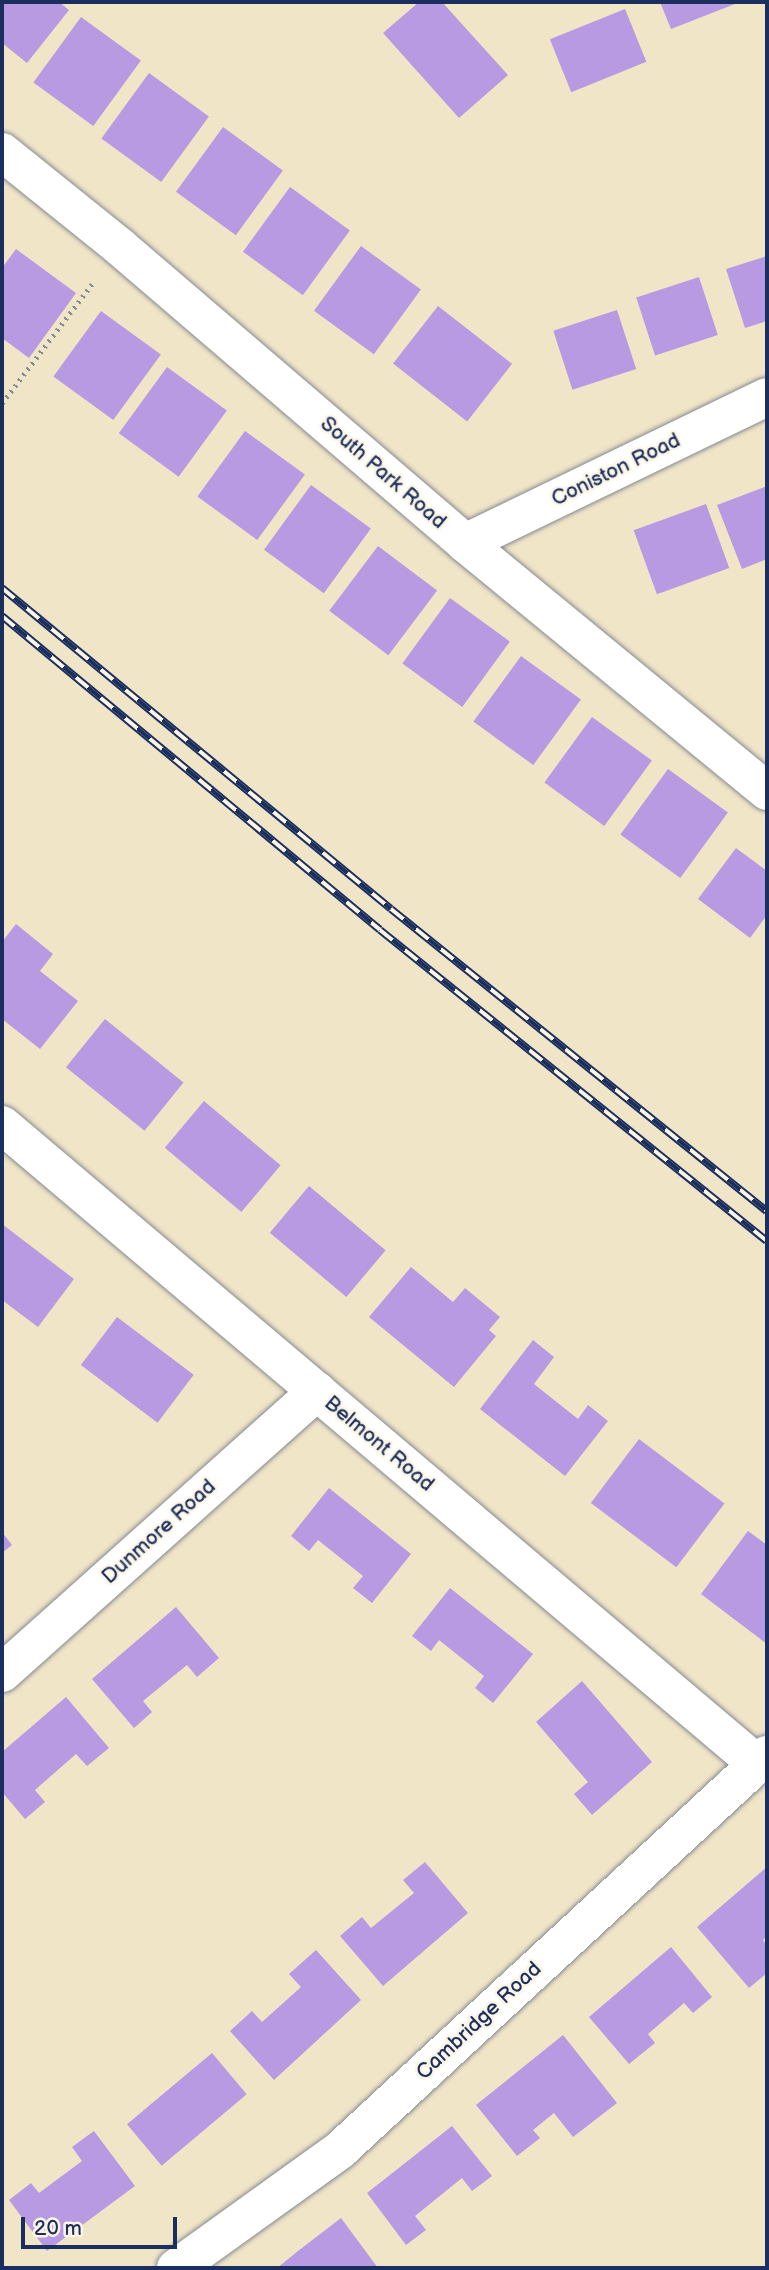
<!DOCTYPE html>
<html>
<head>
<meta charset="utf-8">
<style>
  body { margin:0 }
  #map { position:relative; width:769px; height:2270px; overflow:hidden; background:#f0e5c7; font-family:"Balsamiq Sans",sans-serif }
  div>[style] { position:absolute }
  .building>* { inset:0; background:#b89ae2; transform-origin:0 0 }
  .path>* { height:4.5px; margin-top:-2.25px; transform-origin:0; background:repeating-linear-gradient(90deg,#868a92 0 2px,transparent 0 7px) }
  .roads { filter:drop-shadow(0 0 2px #868a92) drop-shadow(0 0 2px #868a92) }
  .minor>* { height:38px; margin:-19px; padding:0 19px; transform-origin:19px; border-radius:19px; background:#fff }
  .rail>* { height:8px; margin-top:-4px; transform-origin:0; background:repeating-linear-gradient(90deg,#fcf5e5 0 16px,#1b2f5e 0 32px); box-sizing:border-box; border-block:2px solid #1b2f5e }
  span { translate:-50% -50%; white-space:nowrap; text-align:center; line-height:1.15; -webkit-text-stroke:5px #fcf5e5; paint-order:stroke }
  .street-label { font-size:21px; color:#1b2f5e }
  .frame { position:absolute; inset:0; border:4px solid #1b2f5e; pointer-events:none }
  .scale { position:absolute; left:21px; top:2217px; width:156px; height:32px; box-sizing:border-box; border:4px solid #1b2f5e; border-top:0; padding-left:9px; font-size:21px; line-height:24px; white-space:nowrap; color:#1b2f5e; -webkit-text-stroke:5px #fcf5e5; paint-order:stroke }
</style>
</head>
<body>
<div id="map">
  <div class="building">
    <i style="clip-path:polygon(2px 2px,59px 2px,69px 10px,27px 63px,2px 43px)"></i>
    <i style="clip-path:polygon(419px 2px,442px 2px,508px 75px,459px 118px,383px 33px)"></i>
    <i style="clip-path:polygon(660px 2px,740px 2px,671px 29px)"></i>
    <i style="left:625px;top:9px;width:57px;height:81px;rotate:68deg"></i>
    <i style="left:81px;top:17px;width:74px;height:81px;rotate:36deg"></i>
    <i style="left:149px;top:73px;width:74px;height:81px;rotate:36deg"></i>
    <i style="left:223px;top:127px;width:74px;height:80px;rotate:36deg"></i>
    <i style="left:290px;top:187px;width:74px;height:80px;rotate:36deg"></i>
    <i style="left:361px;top:246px;width:74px;height:80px;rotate:36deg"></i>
    <i style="clip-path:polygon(16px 249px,76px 293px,29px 358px,2px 338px,2px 268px)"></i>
    <i style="clip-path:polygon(767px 256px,767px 321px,745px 328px,726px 269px)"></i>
    <i style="left:699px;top:277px;width:61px;height:66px;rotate:72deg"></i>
    <i style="left:438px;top:306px;width:94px;height:73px;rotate:38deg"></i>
    <i style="left:617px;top:310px;width:62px;height:67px;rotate:72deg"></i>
    <i style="left:101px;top:311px;width:74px;height:81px;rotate:36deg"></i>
    <i style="left:167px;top:367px;width:74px;height:82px;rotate:36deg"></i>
    <i style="left:245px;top:431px;width:74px;height:81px;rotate:36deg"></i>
    <i style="left:311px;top:485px;width:74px;height:80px;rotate:36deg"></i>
    <i style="clip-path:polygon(767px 486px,767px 559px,742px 569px,717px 505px)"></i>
    <i style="left:706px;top:504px;width:68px;height:77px;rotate:70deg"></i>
    <i style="left:378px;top:546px;width:74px;height:81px;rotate:37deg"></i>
    <i style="left:450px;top:598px;width:74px;height:81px;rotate:36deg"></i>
    <i style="left:521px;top:656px;width:74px;height:81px;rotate:36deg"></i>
    <i style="left:592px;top:717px;width:74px;height:81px;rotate:36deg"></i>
    <i style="left:668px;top:769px;width:74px;height:81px;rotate:36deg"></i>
    <i style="clip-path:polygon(736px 848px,767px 871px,767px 915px,750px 938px,698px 899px)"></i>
    <i style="clip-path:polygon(16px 924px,53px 954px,40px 971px,78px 1001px,40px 1049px,2px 1019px,2px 942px)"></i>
    <i style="left:105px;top:1019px;width:101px;height:62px;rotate:39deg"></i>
    <i style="left:204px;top:1101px;width:100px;height:61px;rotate:40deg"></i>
    <i style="left:309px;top:1186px;width:100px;height:61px;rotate:40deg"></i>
    <i style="clip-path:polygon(2px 1224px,74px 1279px,38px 1327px,2px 1300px)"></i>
    <i style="clip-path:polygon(411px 1267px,453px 1302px,465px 1288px,500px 1317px,489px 1330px,496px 1336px,454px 1387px,369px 1317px)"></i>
    <i style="left:117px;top:1317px;width:96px;height:60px;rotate:37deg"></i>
    <i style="clip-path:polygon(533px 1340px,554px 1357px,534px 1384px,578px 1419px,588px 1405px,608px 1421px,565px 1476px,480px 1409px)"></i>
    <i style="left:639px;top:1439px;width:107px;height:80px;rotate:37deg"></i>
    <i style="clip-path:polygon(329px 1488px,411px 1554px,372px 1603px,353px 1588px,363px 1576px,318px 1540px,309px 1551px,291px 1536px)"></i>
    <i style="clip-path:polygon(748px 1531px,767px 1545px,767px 1644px,701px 1594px)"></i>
    <i style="clip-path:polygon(2px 1532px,12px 1545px,2px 1553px)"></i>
    <i style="clip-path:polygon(450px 1588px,533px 1654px,493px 1703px,475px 1688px,484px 1676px,439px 1640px,431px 1651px,412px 1636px)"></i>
    <i style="clip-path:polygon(176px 1607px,219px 1658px,197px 1677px,187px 1665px,143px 1701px,152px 1712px,134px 1728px,92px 1679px)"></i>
    <i style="clip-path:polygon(582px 1681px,652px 1762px,592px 1815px,574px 1794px,588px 1782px,536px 1722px)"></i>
    <i style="clip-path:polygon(66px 1697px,109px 1748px,87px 1766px,76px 1754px,35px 1790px,45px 1802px,25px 1819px,2px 1792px,2px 1752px)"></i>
    <i style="clip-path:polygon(425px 1862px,468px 1913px,383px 1986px,340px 1936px,362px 1917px,371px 1928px,414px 1893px,403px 1880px)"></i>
    <i style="clip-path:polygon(767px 1867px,767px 1936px,763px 1940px,767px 1946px,767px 1973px,749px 1988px,697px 1927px)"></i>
    <i style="clip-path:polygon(671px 1947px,712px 1997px,693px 2013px,684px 2003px,648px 2034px,655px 2043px,629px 2064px,589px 2017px)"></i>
    <i style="clip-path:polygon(316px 1950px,361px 2000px,274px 2080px,230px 2031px,252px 2011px,262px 2022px,301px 1987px,289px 1974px)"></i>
    <i style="clip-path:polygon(563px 2035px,617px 2103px,573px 2137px,554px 2113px,533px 2130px,540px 2138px,517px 2156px,476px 2105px)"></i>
    <i style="left:212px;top:2053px;width:54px;height:111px;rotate:50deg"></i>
    <i style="clip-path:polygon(452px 2126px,492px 2176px,472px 2191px,462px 2178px,415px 2216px,426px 2230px,406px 2245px,367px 2193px)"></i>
    <i style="clip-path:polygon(94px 2131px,135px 2186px,47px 2251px,9px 2200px,31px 2183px,39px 2193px,82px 2161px,72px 2147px)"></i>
    <i style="clip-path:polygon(341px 2218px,378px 2268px,277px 2268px,298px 2251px)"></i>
  </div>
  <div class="path">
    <i style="left:2px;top:403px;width:149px;rotate:-52.9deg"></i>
  </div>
  <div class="roads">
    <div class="minor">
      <i style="left:2px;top:152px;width:151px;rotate:38.8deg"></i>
      <i style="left:120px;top:247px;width:455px;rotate:40.6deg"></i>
      <i style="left:465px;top:543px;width:391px;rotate:39.4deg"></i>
      <i style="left:465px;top:543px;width:335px;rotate:-25.8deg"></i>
      <i style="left:2px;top:1125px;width:988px;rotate:40.24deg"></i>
      <i style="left:2px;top:1673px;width:423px;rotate:-41.8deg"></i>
      <i style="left:176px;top:2268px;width:202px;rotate:-35.7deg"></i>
      <i style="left:340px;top:2150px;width:582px;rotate:-42.77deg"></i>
    </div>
  </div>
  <div class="rail">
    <i style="left:2px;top:588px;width:504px;rotate:39.53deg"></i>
    <i style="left:391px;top:909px;width:482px;rotate:38.8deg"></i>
    <i style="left:2px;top:616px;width:491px;rotate:39.7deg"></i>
    <i style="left:380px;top:930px;width:496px;rotate:38.8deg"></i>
  </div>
  <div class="street-label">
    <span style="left:616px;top:470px;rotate:-26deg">Coniston Road</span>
    <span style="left:383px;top:473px;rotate:41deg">South Park Road</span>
    <span style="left:379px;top:1444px;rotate:40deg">Belmont Road</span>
    <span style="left:159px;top:1532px;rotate:-42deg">Dunmore Road</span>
    <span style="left:479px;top:2021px;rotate:-43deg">Cambridge Road</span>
  </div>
  <div class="frame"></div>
  <div class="scale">20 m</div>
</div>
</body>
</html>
